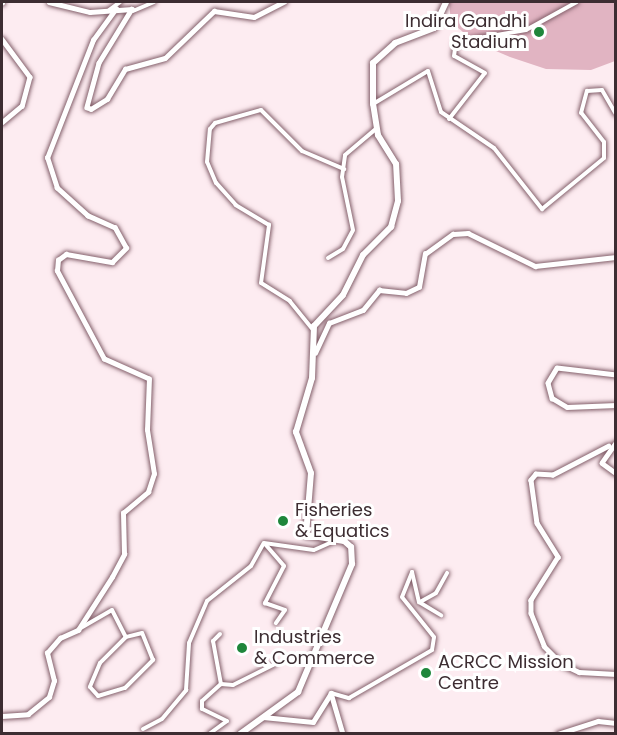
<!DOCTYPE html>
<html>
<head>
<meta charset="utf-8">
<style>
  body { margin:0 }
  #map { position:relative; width:617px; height:735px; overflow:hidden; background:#fdecf1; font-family:Poppins,sans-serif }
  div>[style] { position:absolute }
  .green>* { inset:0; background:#e1b4c2 }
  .roads { filter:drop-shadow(0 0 2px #835f6a) drop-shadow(0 0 2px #835f6a) }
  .minor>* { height:4px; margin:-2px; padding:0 2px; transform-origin:2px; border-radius:2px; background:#fff }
  .tertiary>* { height:4.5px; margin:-2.25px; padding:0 2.25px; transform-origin:2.25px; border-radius:2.25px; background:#fff }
  .trunk>* { height:6px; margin:-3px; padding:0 3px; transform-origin:3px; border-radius:3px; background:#fff }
  .dots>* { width:16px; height:16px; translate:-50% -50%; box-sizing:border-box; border:3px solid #fff; border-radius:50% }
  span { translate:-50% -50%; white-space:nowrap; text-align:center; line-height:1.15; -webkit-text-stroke:6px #fff; paint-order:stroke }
  .poi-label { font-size:18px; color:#3d2d32 }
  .right { translate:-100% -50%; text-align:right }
  .left { translate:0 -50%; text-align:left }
  .frame { position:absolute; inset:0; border:3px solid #3d2d32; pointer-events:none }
</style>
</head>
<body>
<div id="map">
  <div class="green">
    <i style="clip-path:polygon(449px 2px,615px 2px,615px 61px,591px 70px,546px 69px,510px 57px,475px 42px,451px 22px)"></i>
  </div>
  <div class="roads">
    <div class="minor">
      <i style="left:109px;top:10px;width:14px;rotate:-36deg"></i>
      <i style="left:133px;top:11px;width:23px;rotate:-23deg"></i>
      <i style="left:373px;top:104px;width:64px;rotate:-31deg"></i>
      <i style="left:428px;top:71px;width:43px;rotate:72.4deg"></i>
      <i style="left:441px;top:112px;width:64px;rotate:34.2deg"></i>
      <i style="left:494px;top:148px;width:78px;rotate:51.8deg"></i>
      <i style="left:542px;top:209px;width:80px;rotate:-39.4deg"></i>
      <i style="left:604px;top:158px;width:16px;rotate:-90deg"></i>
      <i style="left:604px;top:142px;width:37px;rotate:-128deg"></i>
      <i style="left:581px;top:113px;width:23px;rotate:-75deg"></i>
      <i style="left:587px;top:91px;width:15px;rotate:-4deg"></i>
      <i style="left:602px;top:90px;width:28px;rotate:60deg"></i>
      <i style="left:449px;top:119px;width:58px;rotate:-52deg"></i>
      <i style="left:485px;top:73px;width:35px;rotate:-151deg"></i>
      <i style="left:454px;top:56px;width:14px;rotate:-82deg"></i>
      <i style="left:456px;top:42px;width:71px;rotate:-9.7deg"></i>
      <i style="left:526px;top:30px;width:58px;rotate:-28.8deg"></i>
      <i style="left:328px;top:258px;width:17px;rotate:-31deg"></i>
      <i style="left:343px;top:249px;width:21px;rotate:-62deg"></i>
      <i style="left:353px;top:230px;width:54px;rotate:-101.7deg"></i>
      <i style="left:342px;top:177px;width:22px;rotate:-82deg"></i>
      <i style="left:345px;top:155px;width:42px;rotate:-40.2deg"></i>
      <i style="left:314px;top:331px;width:38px;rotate:-129deg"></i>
      <i style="left:290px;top:301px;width:34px;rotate:-148deg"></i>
      <i style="left:261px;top:283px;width:59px;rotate:-82.1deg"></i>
      <i style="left:269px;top:225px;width:39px;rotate:-149deg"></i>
      <i style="left:236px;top:205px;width:30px;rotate:-132deg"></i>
      <i style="left:216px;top:183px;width:23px;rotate:-113deg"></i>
      <i style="left:207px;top:162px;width:33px;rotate:-85deg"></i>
      <i style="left:210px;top:129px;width:8px;rotate:-50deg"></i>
      <i style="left:215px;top:123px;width:48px;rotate:-15.8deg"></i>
      <i style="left:261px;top:110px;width:58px;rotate:45deg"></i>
      <i style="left:302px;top:151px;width:46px;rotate:23.2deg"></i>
      <i style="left:265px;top:544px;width:29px;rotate:49deg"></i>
      <i style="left:284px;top:566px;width:42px;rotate:117.2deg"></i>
      <i style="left:265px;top:603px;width:21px;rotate:19deg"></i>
      <i style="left:285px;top:610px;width:16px;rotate:125deg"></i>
      <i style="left:420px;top:602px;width:18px;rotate:-29deg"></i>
      <i style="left:436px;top:593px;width:23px;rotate:-61deg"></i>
      <i style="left:79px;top:629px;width:38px;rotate:-30deg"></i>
      <i style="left:112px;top:610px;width:30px;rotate:63deg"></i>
      <i style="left:126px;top:637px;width:37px;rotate:135deg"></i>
      <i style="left:100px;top:663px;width:26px;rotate:113deg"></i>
      <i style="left:90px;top:687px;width:12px;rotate:48deg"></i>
      <i style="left:98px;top:696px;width:28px;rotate:-17deg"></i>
      <i style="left:125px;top:688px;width:40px;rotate:-45deg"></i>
      <i style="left:153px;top:660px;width:29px;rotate:-112deg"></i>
      <i style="left:142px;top:633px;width:16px;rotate:166deg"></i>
      <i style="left:220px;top:634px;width:10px;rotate:135deg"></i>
      <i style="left:213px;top:641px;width:44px;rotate:79.5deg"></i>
      <i style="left:331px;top:693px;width:19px;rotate:16deg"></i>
      <i style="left:349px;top:698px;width:96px;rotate:-30deg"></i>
      <i style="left:432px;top:650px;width:13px;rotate:-81deg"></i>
      <i style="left:434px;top:637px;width:51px;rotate:-128.7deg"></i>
      <i style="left:402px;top:597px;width:27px;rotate:-68deg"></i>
      <i style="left:412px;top:572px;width:31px;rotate:77deg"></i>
      <i style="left:419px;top:602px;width:26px;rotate:31deg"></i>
      <i style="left:143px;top:729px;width:21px;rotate:-28deg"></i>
      <i style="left:162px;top:719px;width:38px;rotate:-50deg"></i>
      <i style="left:186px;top:690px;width:47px;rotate:-86.3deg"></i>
      <i style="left:189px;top:643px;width:46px;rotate:-66.8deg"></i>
      <i style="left:207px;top:601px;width:56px;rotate:-38.5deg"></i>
      <i style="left:251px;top:566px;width:26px;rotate:-61deg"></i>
      <i style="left:264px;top:543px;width:50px;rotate:8deg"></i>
      <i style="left:314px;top:550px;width:24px;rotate:-24deg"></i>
      <i style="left:209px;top:734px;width:22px;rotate:-36deg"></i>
      <i style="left:227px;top:721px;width:28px;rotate:-154deg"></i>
      <i style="left:202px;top:709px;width:8px;rotate:-90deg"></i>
      <i style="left:202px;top:701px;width:25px;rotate:-42deg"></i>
      <i style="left:221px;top:684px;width:12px;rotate:5deg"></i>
      <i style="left:233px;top:685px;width:47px;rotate:-26.6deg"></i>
    </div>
    <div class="tertiary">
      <i style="left:49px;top:2px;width:42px;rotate:13.7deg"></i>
      <i style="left:90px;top:12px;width:42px;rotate:-4.1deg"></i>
      <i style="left:132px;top:9px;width:63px;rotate:121.4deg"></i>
      <i style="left:99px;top:63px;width:46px;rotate:105.3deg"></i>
      <i style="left:87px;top:107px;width:4px;rotate:27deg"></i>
      <i style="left:91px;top:109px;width:19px;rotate:-32deg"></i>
      <i style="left:107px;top:99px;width:35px;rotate:-59deg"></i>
      <i style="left:125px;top:69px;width:41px;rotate:-15.4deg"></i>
      <i style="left:165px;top:58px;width:68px;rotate:-43.8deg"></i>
      <i style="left:214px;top:11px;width:40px;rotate:8.5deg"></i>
      <i style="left:254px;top:17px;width:34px;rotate:-27deg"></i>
      <i style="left:2px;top:3px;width:1px;rotate:-90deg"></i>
      <i style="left:2px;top:39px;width:47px;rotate:53.6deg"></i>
      <i style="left:30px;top:77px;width:30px;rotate:105deg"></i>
      <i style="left:22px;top:106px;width:26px;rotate:140deg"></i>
      <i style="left:315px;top:353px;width:33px;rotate:-65deg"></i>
      <i style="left:329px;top:323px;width:36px;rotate:-21deg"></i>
      <i style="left:363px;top:310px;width:26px;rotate:-51deg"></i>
      <i style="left:379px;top:290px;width:27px;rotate:6deg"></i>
      <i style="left:406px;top:293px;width:14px;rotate:-25deg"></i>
      <i style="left:419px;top:287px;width:34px;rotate:-80deg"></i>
      <i style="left:425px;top:254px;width:34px;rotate:-36deg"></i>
      <i style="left:453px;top:234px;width:15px;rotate:-4deg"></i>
      <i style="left:468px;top:233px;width:75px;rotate:26.2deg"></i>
      <i style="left:535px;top:266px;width:81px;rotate:-6.3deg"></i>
      <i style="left:616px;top:375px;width:59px;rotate:-173.2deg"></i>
      <i style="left:557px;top:368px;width:17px;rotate:121deg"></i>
      <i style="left:548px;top:383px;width:16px;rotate:75deg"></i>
      <i style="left:552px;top:398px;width:17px;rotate:31deg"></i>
      <i style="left:567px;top:407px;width:49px;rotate:-2.3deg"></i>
      <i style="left:616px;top:443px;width:24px;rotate:125deg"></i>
      <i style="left:602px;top:463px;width:17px;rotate:36deg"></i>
      <i style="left:609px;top:446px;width:63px;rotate:152.6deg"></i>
      <i style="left:553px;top:475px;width:17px;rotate:-177deg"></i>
      <i style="left:536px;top:474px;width:8px;rotate:130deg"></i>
      <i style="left:531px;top:480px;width:43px;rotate:82.1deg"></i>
      <i style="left:537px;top:523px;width:40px;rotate:58deg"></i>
      <i style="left:558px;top:557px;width:51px;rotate:122.1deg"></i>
      <i style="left:531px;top:600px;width:13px;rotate:90deg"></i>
      <i style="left:531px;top:613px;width:35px;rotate:68deg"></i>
      <i style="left:544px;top:646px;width:25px;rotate:45deg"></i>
      <i style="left:562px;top:664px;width:19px;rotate:25deg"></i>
      <i style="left:579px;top:672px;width:37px;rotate:3deg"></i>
      <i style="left:2px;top:716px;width:26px;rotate:-4deg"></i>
      <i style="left:28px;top:714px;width:27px;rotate:-39deg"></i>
      <i style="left:49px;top:697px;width:17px;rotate:-73deg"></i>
      <i style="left:54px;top:681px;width:29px;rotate:-104deg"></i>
      <i style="left:47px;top:653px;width:20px;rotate:-49deg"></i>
      <i style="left:60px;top:638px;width:20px;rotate:-24deg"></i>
      <i style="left:78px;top:630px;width:63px;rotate:-57.3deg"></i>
      <i style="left:112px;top:577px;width:26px;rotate:-62deg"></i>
      <i style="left:124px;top:554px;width:41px;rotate:-91.4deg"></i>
      <i style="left:123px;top:513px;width:33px;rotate:-40deg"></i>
      <i style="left:148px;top:492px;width:19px;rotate:-72deg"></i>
      <i style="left:154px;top:474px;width:45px;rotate:-99deg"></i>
      <i style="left:147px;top:430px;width:51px;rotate:-87.8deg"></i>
      <i style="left:149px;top:379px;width:49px;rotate:-156deg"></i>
      <i style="left:104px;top:359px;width:100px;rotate:-118.1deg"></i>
      <i style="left:57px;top:271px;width:11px;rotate:-85deg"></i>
      <i style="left:58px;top:260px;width:10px;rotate:-37deg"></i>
      <i style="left:66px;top:254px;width:47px;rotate:9.9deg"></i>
      <i style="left:112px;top:262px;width:20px;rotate:-45deg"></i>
      <i style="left:126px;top:248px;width:23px;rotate:-119deg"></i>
      <i style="left:115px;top:228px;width:30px;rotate:-156deg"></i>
      <i style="left:88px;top:216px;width:42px;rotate:-137.9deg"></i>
      <i style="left:57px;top:188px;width:32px;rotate:-108deg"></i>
      <i style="left:47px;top:158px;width:127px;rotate:-68.7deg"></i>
      <i style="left:93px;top:40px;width:39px;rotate:-54deg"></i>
      <i style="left:263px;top:717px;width:50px;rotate:5.7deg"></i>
      <i style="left:313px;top:722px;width:34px;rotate:-58deg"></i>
      <i style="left:331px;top:693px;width:43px;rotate:73.7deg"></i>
      <i style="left:558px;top:734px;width:42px;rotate:-18deg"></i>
      <i style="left:598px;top:721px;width:18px;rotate:6deg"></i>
    </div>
    <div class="trunk">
      <i style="left:240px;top:734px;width:72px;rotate:-35.9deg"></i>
      <i style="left:298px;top:692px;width:139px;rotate:-67.1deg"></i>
      <i style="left:352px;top:564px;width:17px;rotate:-93deg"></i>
      <i style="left:351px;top:547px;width:9px;rotate:-139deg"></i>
      <i style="left:344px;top:541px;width:38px;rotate:-171deg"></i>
      <i style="left:306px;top:535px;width:62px;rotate:-85.4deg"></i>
      <i style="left:311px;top:473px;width:44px;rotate:-110.1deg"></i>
      <i style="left:296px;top:432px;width:56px;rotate:-73.5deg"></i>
      <i style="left:312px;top:378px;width:52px;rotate:-87.8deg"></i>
      <i style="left:314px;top:326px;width:42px;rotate:-46.9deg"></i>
      <i style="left:343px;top:295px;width:45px;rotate:-63.4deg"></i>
      <i style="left:363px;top:255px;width:40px;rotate:-45deg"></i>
      <i style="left:391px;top:227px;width:27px;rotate:-75deg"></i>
      <i style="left:398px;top:201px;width:37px;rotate:-93deg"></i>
      <i style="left:396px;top:164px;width:34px;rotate:-122deg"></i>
      <i style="left:378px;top:135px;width:31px;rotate:-99deg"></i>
      <i style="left:373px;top:104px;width:41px;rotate:-90deg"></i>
      <i style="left:373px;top:63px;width:30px;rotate:-42deg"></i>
      <i style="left:395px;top:43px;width:42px;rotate:-21deg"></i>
      <i style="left:434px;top:28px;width:29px;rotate:-65deg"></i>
    </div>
  </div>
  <div class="dots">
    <i style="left:539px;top:32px;background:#1f863b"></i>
    <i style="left:283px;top:521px;background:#1f863b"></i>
    <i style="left:242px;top:648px;background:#1f863b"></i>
    <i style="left:426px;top:673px;background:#1f863b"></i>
  </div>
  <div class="poi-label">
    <span class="right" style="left:527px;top:32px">Indira Gandhi<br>Stadium</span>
    <span class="left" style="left:295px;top:521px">Fisheries<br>&amp; Equatics</span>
    <span class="left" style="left:254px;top:648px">Industries<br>&amp; Commerce</span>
    <span class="left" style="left:438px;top:673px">ACRCC Mission<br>Centre</span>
  </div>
  <div class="frame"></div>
</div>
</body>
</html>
